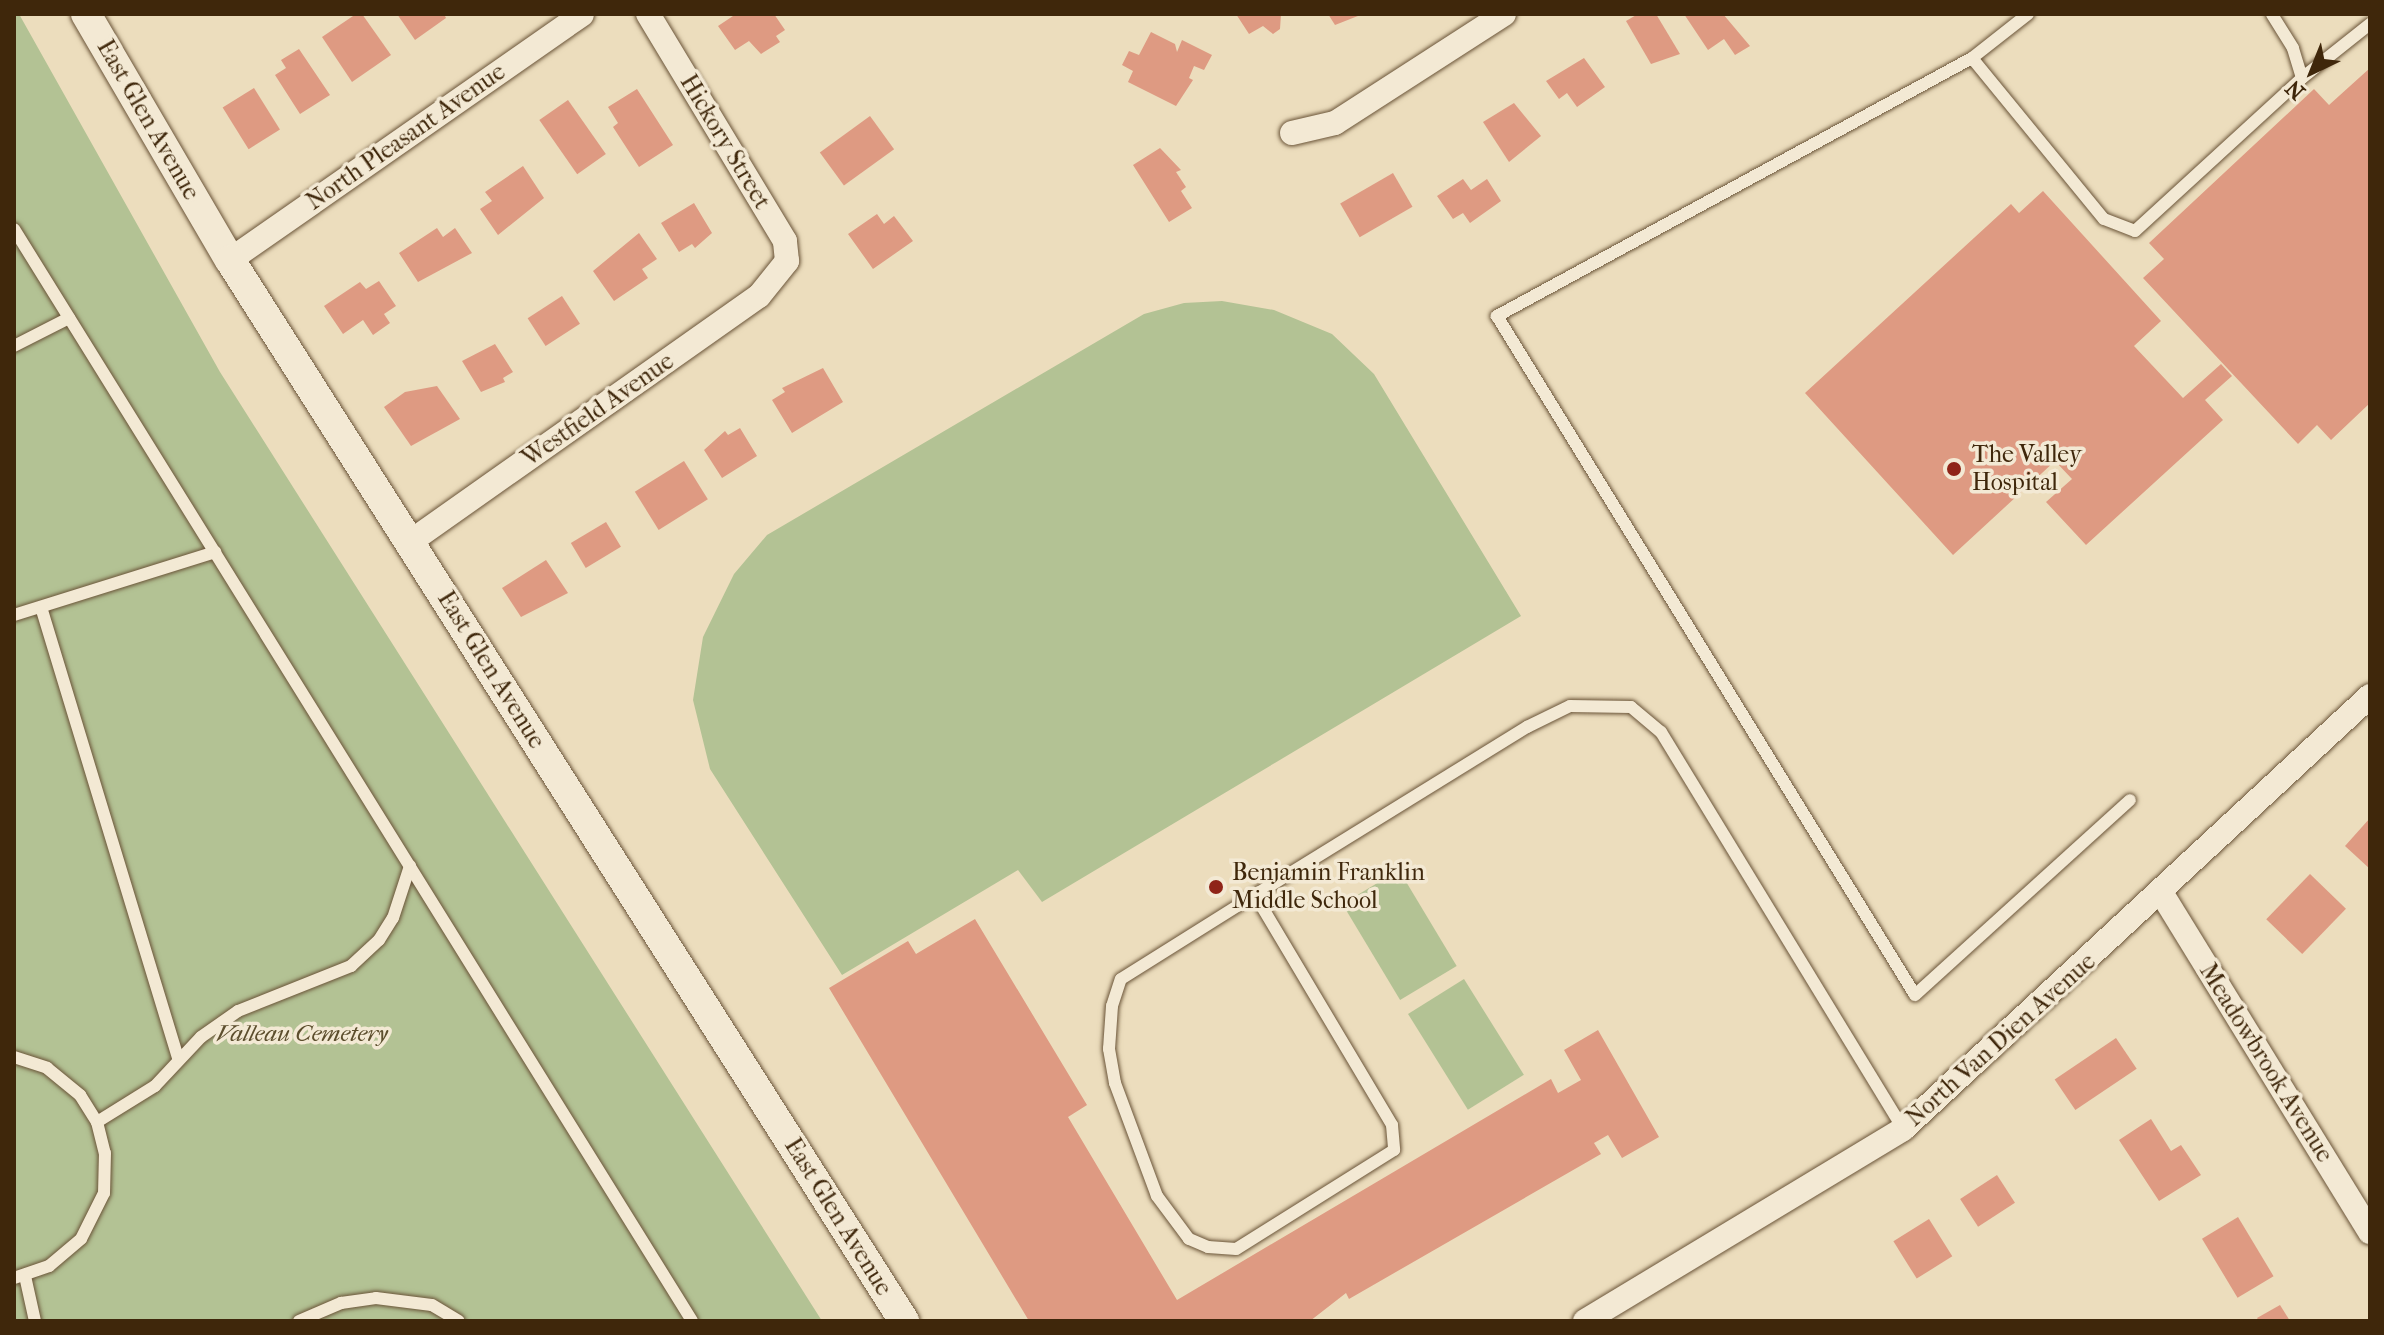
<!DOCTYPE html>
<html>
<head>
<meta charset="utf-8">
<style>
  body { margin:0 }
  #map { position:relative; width:2384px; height:1335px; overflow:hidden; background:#ecddbd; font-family:"IM FELL French Canon",serif }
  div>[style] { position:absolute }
  .green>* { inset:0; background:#b3c294; transform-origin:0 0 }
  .building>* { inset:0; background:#de9a82; transform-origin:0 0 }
  .roads { filter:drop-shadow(0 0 2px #6a5438) drop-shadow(0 0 2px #6a5438) }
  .service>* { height:12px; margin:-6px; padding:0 6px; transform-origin:6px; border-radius:6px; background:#f3e9d4 }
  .minor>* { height:24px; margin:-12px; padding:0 12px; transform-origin:12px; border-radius:12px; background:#f3e9d4 }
  .tertiary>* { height:30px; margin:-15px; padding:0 15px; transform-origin:15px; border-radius:15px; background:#f3e9d4 }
  .dots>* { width:22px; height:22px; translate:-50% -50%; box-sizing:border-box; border:4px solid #f3e9d4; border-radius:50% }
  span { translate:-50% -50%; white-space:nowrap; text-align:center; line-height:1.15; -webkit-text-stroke:7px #f3e9d4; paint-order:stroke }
  .street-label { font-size:24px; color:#3f270b }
  .poi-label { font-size:24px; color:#3f270b }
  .left { translate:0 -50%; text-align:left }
  .park-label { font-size:24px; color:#5c4e2d; font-style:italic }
  .frame { position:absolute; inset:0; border:16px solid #3f270b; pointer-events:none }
  .north { position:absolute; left:2272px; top:32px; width:80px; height:80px; -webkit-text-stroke:6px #f3e9d4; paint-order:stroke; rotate:223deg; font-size:22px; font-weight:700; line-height:32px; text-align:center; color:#3f270b }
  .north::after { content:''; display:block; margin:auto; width:28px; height:36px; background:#3f270b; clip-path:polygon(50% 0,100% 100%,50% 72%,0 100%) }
</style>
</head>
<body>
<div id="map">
  <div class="green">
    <i style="clip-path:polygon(14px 14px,19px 14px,220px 372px,822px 1321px,14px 1321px)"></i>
    <i style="clip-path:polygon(1222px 301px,1274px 310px,1332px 334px,1374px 374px,1521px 616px,1042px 902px,1018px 870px,842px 975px,710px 769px,693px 700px,703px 637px,734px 574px,767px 535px,1144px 314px,1184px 303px)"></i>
    <i style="left:1399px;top:870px;width:112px;height:66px;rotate:59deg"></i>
    <i style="left:1464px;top:979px;width:113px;height:66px;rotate:58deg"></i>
  </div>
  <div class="building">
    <i style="clip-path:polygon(356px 14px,362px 14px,391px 55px,352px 82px,322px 37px)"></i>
    <i style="clip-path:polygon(397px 14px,444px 14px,446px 18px,415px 40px)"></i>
    <i style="clip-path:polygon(736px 14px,774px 14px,785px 30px,776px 36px,780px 42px,761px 54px,749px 41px,735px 50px,718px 26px)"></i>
    <i style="clip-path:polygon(1236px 14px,1281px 14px,1280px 29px,1273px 34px,1263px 26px,1249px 34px)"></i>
    <i style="clip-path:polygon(1328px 14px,1363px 14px,1335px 25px)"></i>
    <i style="clip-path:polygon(1638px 14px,1656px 14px,1680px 54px,1651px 64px,1626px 21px)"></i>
    <i style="clip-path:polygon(1684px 14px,1723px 14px,1750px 46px,1735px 55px,1724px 39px,1708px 50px)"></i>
    <i style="clip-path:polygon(1151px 32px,1175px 44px,1177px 52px,1182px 40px,1212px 55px,1204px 70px,1194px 66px,1189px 78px,1193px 80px,1176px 106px,1128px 82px,1133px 71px,1122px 65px,1129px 51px,1139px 55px)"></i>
    <i style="clip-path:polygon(299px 49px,330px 95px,300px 114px,275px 75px,286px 68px,281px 60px)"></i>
    <i style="clip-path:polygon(1584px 58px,1605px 87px,1577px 107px,1567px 93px,1559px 99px,1546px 81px)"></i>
    <i style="clip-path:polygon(2370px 68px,2370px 403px,2331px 440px,2317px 425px,2298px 444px,2143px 278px,2164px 259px,2149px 243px,2314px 89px,2329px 105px)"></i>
    <i style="left:254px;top:88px;width:49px;height:37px;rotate:58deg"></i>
    <i style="clip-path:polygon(637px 89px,673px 145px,639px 167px,613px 127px,618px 123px,608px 107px)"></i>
    <i style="left:568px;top:100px;width:66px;height:35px;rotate:55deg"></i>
    <i style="clip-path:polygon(1514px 103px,1541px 136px,1509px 162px,1483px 122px)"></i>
    <i style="left:870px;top:116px;width:41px;height:62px;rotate:54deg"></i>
    <i style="clip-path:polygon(1160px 148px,1181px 170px,1176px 172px,1186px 187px,1181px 191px,1192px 208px,1169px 222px,1133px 165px)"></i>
    <i style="clip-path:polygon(523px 166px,544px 198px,498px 235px,480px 209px,492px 201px,485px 192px)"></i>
    <i style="left:1393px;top:173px;width:39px;height:61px;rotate:60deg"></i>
    <i style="clip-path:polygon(1463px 179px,1471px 190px,1487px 179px,1501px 201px,1470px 223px,1463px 213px,1453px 219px,1437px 196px)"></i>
    <i style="clip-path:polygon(2043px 191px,2161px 321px,2134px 346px,2183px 398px,2221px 364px,2232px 376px,2205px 400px,2223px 420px,2086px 545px,2046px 502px,2072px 479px,2055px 461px,1953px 555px,1805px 393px,2011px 204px,2019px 213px)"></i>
    <i style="clip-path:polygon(694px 203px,712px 233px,695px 248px,692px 244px,679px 252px,661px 223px)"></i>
    <i style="clip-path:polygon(877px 214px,884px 224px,894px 216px,913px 241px,873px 269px,848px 234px)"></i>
    <i style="clip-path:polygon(437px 228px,443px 237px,455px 228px,472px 253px,418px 282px,399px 253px)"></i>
    <i style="clip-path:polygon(639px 233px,657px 259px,642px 269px,648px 278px,614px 301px,593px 271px)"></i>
    <i style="clip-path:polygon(379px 281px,396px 306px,384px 314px,390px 323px,373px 335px,363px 320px,343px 334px,324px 306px,360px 282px,366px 289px)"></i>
    <i style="left:562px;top:296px;width:33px;height:41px;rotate:57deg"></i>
    <i style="clip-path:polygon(495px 344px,513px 372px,503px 378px,505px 382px,481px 392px,462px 361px)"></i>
    <i style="clip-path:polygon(823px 368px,843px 402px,792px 433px,772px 400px,785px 392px,782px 388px)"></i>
    <i style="clip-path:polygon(437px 386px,460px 419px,411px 446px,384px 407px,405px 392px)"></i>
    <i style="clip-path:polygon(740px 428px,757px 456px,722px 478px,704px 450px,725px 431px,728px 435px)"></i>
    <i style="left:684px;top:461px;width:45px;height:58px;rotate:58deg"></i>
    <i style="left:606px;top:522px;width:29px;height:41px;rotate:59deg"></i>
    <i style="clip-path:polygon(546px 560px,568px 593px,521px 617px,502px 588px)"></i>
    <i style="clip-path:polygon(2370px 818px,2370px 869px,2345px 846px)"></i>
    <i style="left:2310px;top:874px;width:50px;height:63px;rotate:44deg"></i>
    <i style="clip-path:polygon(975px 919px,1087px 1105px,1068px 1117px,1177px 1300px,1551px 1079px,1558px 1093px,1581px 1080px,1564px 1050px,1598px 1030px,1659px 1137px,1622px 1158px,1608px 1135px,1594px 1143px,1601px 1154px,1349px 1299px,1346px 1293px,1310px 1321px,1029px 1321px,829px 988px,908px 941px,916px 954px)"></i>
    <i style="left:2116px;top:1038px;width:37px;height:74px;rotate:56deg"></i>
    <i style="clip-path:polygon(2151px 1119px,2171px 1151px,2181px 1145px,2201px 1175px,2159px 1201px,2119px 1140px)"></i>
    <i style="left:1997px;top:1175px;width:33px;height:44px;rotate:57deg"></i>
    <i style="left:2238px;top:1217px;width:69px;height:42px;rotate:59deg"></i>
    <i style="left:1929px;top:1219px;width:44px;height:42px;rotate:58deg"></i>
    <i style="clip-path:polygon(2280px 1305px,2290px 1321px,2259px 1321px,2257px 1318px)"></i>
  </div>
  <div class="roads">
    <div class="service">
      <i style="left:2028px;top:14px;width:71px;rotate:141.8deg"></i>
      <i style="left:1972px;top:58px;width:208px;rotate:50.7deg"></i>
      <i style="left:2104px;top:219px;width:33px;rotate:21deg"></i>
      <i style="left:2135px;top:231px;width:226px;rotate:-42.5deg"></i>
      <i style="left:2302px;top:78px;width:31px;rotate:-107deg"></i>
      <i style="left:2293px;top:48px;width:40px;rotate:-122deg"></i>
      <i style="left:1972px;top:58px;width:541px;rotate:151.49deg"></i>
      <i style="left:1497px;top:316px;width:797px;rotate:58.38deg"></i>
      <i style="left:1915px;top:995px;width:290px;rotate:-42.2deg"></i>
      <i style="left:2302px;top:78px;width:87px;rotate:-38.5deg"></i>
      <i style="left:14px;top:229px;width:1285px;rotate:58.16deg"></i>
      <i style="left:14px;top:346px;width:62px;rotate:-27deg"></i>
      <i style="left:41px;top:607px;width:472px;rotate:73.1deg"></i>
      <i style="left:14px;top:615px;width:211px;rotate:-17.4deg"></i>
      <i style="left:1255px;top:895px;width:268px;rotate:59.2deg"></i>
      <i style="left:1392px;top:1125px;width:25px;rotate:85deg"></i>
      <i style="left:1394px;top:1150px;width:186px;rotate:147.9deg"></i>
      <i style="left:1236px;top:1249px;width:28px;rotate:-176deg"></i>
      <i style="left:1208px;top:1247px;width:21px;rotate:-157deg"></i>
      <i style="left:1189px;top:1239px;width:54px;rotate:-126.7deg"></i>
      <i style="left:1157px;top:1196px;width:121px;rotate:-110.4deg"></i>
      <i style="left:1115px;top:1083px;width:35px;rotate:-100deg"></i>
      <i style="left:1109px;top:1049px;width:43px;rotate:-86deg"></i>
      <i style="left:1112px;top:1006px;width:28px;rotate:-72deg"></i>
      <i style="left:1121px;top:979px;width:158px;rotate:-32.1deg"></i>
      <i style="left:1255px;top:895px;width:320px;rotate:-31.7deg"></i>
      <i style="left:1527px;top:727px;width:48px;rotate:-26deg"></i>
      <i style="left:1570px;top:706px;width:61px;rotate:0.9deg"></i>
      <i style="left:1631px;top:707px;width:39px;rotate:40deg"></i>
      <i style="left:1661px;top:732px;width:465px;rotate:58.6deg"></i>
      <i style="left:14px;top:1057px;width:35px;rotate:18deg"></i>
      <i style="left:47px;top:1068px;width:43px;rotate:39.3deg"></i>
      <i style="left:80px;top:1095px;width:32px;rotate:58deg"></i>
      <i style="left:97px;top:1122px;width:32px;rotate:76deg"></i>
      <i style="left:105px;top:1153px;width:40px;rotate:91.4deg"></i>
      <i style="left:104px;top:1193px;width:51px;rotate:116.6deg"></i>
      <i style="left:81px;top:1239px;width:42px;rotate:139.8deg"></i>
      <i style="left:49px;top:1266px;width:37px;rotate:161deg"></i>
      <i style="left:97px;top:1122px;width:68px;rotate:-31.8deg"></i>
      <i style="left:155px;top:1086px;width:67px;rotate:-46.8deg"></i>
      <i style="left:201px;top:1037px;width:45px;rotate:-35.1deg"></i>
      <i style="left:238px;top:1011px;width:122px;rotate:-21.7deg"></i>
      <i style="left:351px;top:966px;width:38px;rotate:-43deg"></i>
      <i style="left:379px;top:940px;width:26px;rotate:-58deg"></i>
      <i style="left:393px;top:918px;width:55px;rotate:-71.9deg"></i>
      <i style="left:25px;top:1276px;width:46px;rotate:77.5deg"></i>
      <i style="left:299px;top:1321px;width:46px;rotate:-23.2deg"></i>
      <i style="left:341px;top:1303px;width:35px;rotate:-8deg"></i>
      <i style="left:376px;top:1298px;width:56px;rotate:7.1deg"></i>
      <i style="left:432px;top:1305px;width:31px;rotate:31deg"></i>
    </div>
    <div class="minor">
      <i style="left:1292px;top:133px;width:44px;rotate:-13.1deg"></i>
      <i style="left:1335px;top:123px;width:201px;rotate:-32.8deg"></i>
      <i style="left:230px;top:260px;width:429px;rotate:-34.9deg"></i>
      <i style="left:410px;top:542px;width:427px;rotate:-35.2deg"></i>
      <i style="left:759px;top:296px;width:45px;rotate:-51.3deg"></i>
      <i style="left:787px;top:261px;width:20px;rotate:-96deg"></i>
      <i style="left:785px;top:241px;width:265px;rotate:-121.1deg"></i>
      <i style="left:2162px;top:894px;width:397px;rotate:58.4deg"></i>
      <i style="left:1585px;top:1321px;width:371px;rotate:-31.1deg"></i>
      <i style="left:1903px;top:1129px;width:637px;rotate:-42.84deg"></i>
    </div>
    <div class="tertiary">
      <i style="left:86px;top:14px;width:285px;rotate:59.7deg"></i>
      <i style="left:230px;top:260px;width:1257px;rotate:57.57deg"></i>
    </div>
  </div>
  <div class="dots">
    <i style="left:1954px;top:469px;background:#8f2418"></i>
    <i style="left:1216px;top:887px;background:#8f2418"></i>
  </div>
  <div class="street-label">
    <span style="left:148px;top:120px;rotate:60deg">East Glen Avenue</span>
    <span style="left:406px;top:137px;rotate:-35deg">North Pleasant Avenue</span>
    <span style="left:725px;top:142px;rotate:59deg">Hickory Street</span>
    <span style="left:598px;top:410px;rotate:-35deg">Westfield Avenue</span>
    <span style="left:491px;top:670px;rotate:58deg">East Glen Avenue</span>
    <span style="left:2001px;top:1040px;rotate:-42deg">North Van Dien Avenue</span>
    <span style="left:2266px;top:1063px;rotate:58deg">Meadowbrook Avenue</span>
    <span style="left:838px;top:1217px;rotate:58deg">East Glen Avenue</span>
  </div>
  <div class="poi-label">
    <span class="left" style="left:1972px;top:469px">The Valley<br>Hospital</span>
    <span class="left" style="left:1232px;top:887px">Benjamin Franklin<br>Middle School</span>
  </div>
  <div class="park-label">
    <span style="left:302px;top:1034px">Valleau Cemetery</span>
  </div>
  <div class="frame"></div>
  <div class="north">N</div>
</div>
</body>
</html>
